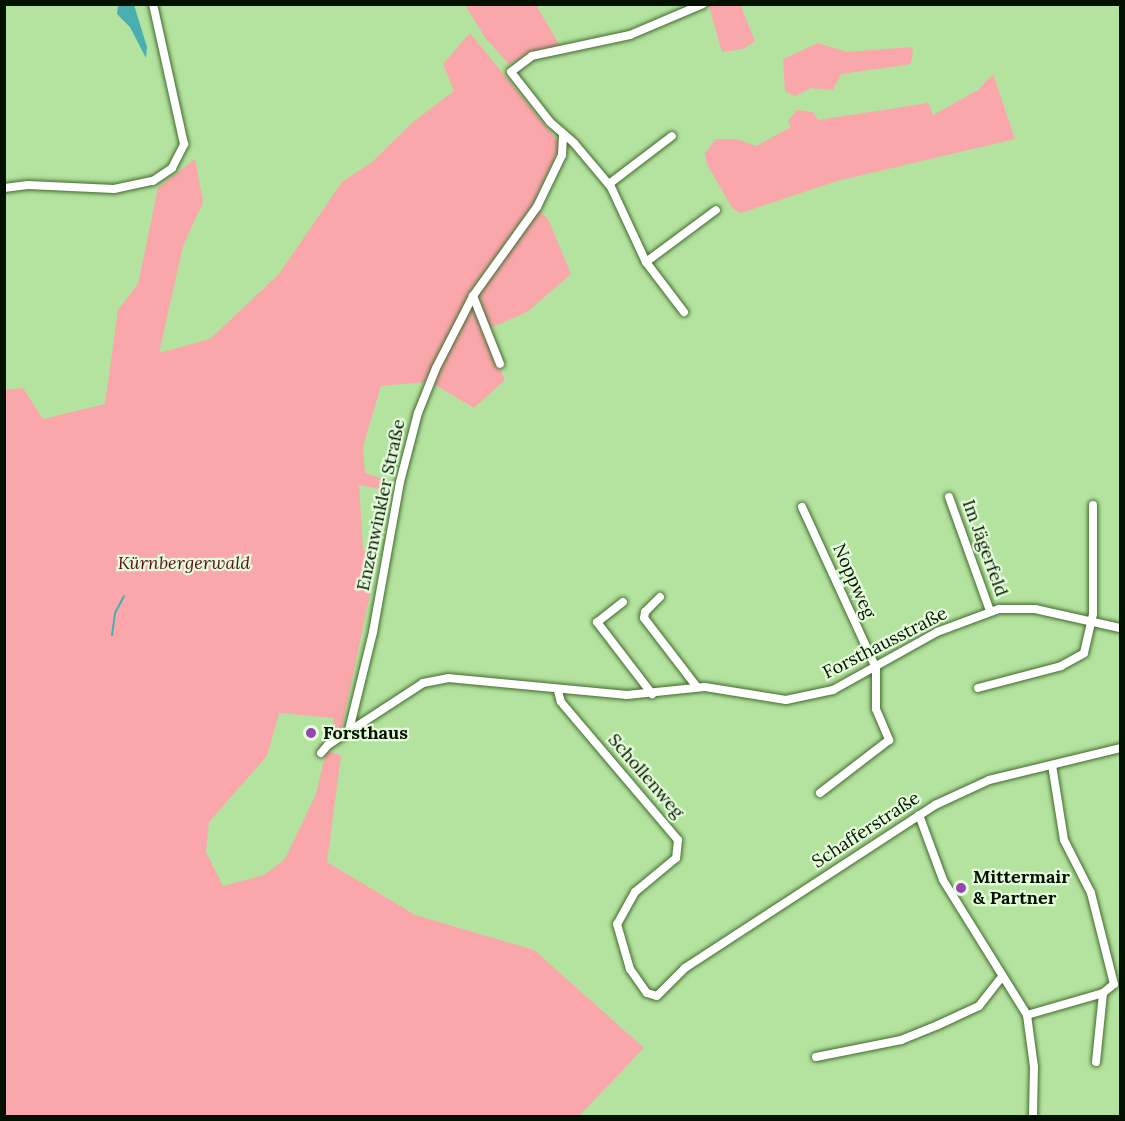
<!DOCTYPE html>
<html>
<head>
<meta charset="utf-8">
<style>
  body { margin:0 }
  #map { position:relative; width:1125px; height:1121px; overflow:hidden; background:#b4e39f; font-family:Lora,serif }
  div>[style] { position:absolute }
  .green>* { inset:0; background:#faa7ab }
  .water>* { inset:0; background:#49aeaf }
  .stream>* { height:2px; margin:-1px; padding:0 1px; transform-origin:1px; border-radius:1px; background:#49aeaf }
  .roads { filter:drop-shadow(0 0 2px #426b2d) drop-shadow(0 0 2px #426b2d) }
  .minor>* { height:8px; margin:-4px; padding:0 4px; transform-origin:4px; border-radius:4px; background:#fff }
  .dots>* { width:16px; height:16px; translate:-50% -50%; box-sizing:border-box; border:3px solid #e4fcda; border-radius:50% }
  span { translate:-50% -50%; white-space:nowrap; text-align:center; line-height:1.15; -webkit-text-stroke:4.5px #e4fcda; paint-order:stroke }
  .street-label { font-size:18px; color:#031200 }
  .park-label { font-size:18px; color:#5d0d1d; font-style:italic }
  .poi-label { font-size:18px; color:#031200; font-weight:700 }
  .left { translate:0 -50%; text-align:left }
  .frame { position:absolute; inset:0; border:6px solid #031200; pointer-events:none }
</style>
</head>
<body>
<div id="map">
  <div class="green">
    <i style="clip-path:polygon(740px 4px,755px 41px,743px 49px,722px 52px,709px 6px)"></i>
    <i style="clip-path:polygon(465px 5px,536px 5px,560px 46px,530px 53px,509px 64px,486px 39px)"></i>
    <i style="clip-path:polygon(470px 33px,561px 145px,532px 206px,469px 293px,426px 382px,381px 386px,363px 447px,365px 473px,383px 479px,381px 489px,359px 485px,363px 550px,378px 555px,342px 727px,331px 737px,334px 718px,279px 713px,267px 756px,209px 822px,206px 852px,223px 886px,264px 875px,285px 859px,316px 794px,326px 751px,341px 755px,327px 862px,415px 915px,534px 950px,644px 1048px,579px 1116px,5px 1116px,5px 390px,23px 388px,43px 419px,105px 404px,118px 310px,138px 284px,158px 188px,195px 159px,203px 202px,183px 246px,159px 353px,210px 339px,279px 274px,342px 182px,372px 162px,413px 122px,454px 91px,443px 64px)"></i>
    <i style="clip-path:polygon(818px 43px,847px 52px,912px 47px,913px 52px,911px 63px,906px 65px,841px 74px,833px 90px,811px 88px,795px 96px,785px 91px,783px 59px)"></i>
    <i style="clip-path:polygon(993px 74px,1015px 139px,837px 181px,741px 213px,732px 208px,707px 164px,705px 153px,716px 139px,736px 139px,756px 146px,791px 127px,788px 121px,797px 110px,813px 112px,818px 120px,928px 103px,933px 115px,978px 90px)"></i>
    <i style="clip-path:polygon(538px 209px,549px 221px,571px 274px,527px 312px,488px 329px,476px 297px)"></i>
    <i style="clip-path:polygon(473px 304px,505px 380px,474px 408px,432px 383px)"></i>
  </div>
  <div class="water">
    <i style="clip-path:polygon(118px 5px,134px 5px,147px 47px,146px 58px,130px 27px,117px 14px)"></i>
  </div>
  <div class="stream">
    <i style="left:112px;top:635px;width:22px;rotate:-82deg"></i>
    <i style="left:115px;top:613px;width:19px;rotate:-62deg"></i>
  </div>
  <div class="roads">
    <div class="minor">
      <i style="left:703px;top:4px;width:79px;rotate:157deg"></i>
      <i style="left:630px;top:35px;width:100px;rotate:167.9deg"></i>
      <i style="left:532px;top:56px;width:26px;rotate:143deg"></i>
      <i style="left:511px;top:72px;width:63px;rotate:52deg"></i>
      <i style="left:550px;top:122px;width:32px;rotate:41deg"></i>
      <i style="left:574px;top:143px;width:57px;rotate:49.9deg"></i>
      <i style="left:611px;top:187px;width:83px;rotate:65deg"></i>
      <i style="left:646px;top:262px;width:87px;rotate:-36.6deg"></i>
      <i style="left:609px;top:184px;width:79px;rotate:-37.3deg"></i>
      <i style="left:4px;top:188px;width:24px;rotate:-7deg"></i>
      <i style="left:28px;top:185px;width:86px;rotate:2.7deg"></i>
      <i style="left:114px;top:189px;width:40px;rotate:-12deg"></i>
      <i style="left:153px;top:181px;width:23px;rotate:-34deg"></i>
      <i style="left:172px;top:168px;width:27px;rotate:-63deg"></i>
      <i style="left:184px;top:144px;width:143px;rotate:-102.5deg"></i>
      <i style="left:646px;top:262px;width:63px;rotate:52.8deg"></i>
      <i style="left:473px;top:296px;width:73px;rotate:68.3deg"></i>
      <i style="left:949px;top:497px;width:121px;rotate:70.2deg"></i>
      <i style="left:802px;top:507px;width:177px;rotate:65.3deg"></i>
      <i style="left:876px;top:668px;width:41px;rotate:90deg"></i>
      <i style="left:876px;top:709px;width:34px;rotate:67deg"></i>
      <i style="left:889px;top:740px;width:87px;rotate:142.5deg"></i>
      <i style="left:660px;top:597px;width:21px;rotate:135deg"></i>
      <i style="left:645px;top:612px;width:6px;rotate:99deg"></i>
      <i style="left:644px;top:618px;width:87px;rotate:52.5deg"></i>
      <i style="left:623px;top:602px;width:33px;rotate:142deg"></i>
      <i style="left:597px;top:622px;width:91px;rotate:52.6deg"></i>
      <i style="left:978px;top:688px;width:86px;rotate:-14.8deg"></i>
      <i style="left:1061px;top:666px;width:26px;rotate:-29deg"></i>
      <i style="left:1084px;top:653px;width:40px;rotate:-77deg"></i>
      <i style="left:1093px;top:614px;width:109px;rotate:-90deg"></i>
      <i style="left:558px;top:691px;width:11px;rotate:75deg"></i>
      <i style="left:561px;top:702px;width:181px;rotate:49.7deg"></i>
      <i style="left:678px;top:840px;width:18px;rotate:96deg"></i>
      <i style="left:676px;top:858px;width:53px;rotate:140.3deg"></i>
      <i style="left:635px;top:892px;width:37px;rotate:119deg"></i>
      <i style="left:617px;top:924px;width:47px;rotate:73.9deg"></i>
      <i style="left:630px;top:969px;width:29px;rotate:55deg"></i>
      <i style="left:647px;top:993px;width:10px;rotate:17deg"></i>
      <i style="left:657px;top:996px;width:40px;rotate:-45deg"></i>
      <i style="left:685px;top:968px;width:298px;rotate:-33.1deg"></i>
      <i style="left:935px;top:805px;width:60px;rotate:-24.8deg"></i>
      <i style="left:989px;top:780px;width:135px;rotate:-13.7deg"></i>
      <i style="left:349px;top:730px;width:101px;rotate:-76.2deg"></i>
      <i style="left:373px;top:632px;width:152px;rotate:-79.8deg"></i>
      <i style="left:400px;top:482px;width:71px;rotate:-75.4deg"></i>
      <i style="left:418px;top:413px;width:48px;rotate:-68.2deg"></i>
      <i style="left:436px;top:368px;width:81px;rotate:-62.8deg"></i>
      <i style="left:473px;top:296px;width:110px;rotate:-54.3deg"></i>
      <i style="left:537px;top:207px;width:58px;rotate:-64.3deg"></i>
      <i style="left:562px;top:155px;width:18px;rotate:-87deg"></i>
      <i style="left:321px;top:753px;width:11px;rotate:-49deg"></i>
      <i style="left:328px;top:745px;width:113px;rotate:-33.1deg"></i>
      <i style="left:423px;top:683px;width:25px;rotate:-11deg"></i>
      <i style="left:448px;top:678px;width:180px;rotate:5.4deg"></i>
      <i style="left:627px;top:695px;width:78px;rotate:-5.9deg"></i>
      <i style="left:705px;top:687px;width:82px;rotate:9.1deg"></i>
      <i style="left:786px;top:700px;width:48px;rotate:-12deg"></i>
      <i style="left:833px;top:690px;width:119px;rotate:-29.1deg"></i>
      <i style="left:937px;top:632px;width:66px;rotate:-20.4deg"></i>
      <i style="left:999px;top:609px;width:36px"></i>
      <i style="left:1035px;top:609px;width:87px;rotate:12.6deg"></i>
      <i style="left:919px;top:815px;width:69px;rotate:69.7deg"></i>
      <i style="left:943px;top:880px;width:159px;rotate:58.1deg"></i>
      <i style="left:1027px;top:1015px;width:52px;rotate:82.3deg"></i>
      <i style="left:1034px;top:1067px;width:49px;rotate:91.2deg"></i>
      <i style="left:1027px;top:1015px;width:79px;rotate:-16.1deg"></i>
      <i style="left:1103px;top:993px;width:14px;rotate:-39deg"></i>
      <i style="left:1114px;top:984px;width:94px;rotate:-104.2deg"></i>
      <i style="left:1091px;top:893px;width:59px;rotate:-117deg"></i>
      <i style="left:1064px;top:840px;width:76px;rotate:-99.1deg"></i>
      <i style="left:816px;top:1057px;width:87px;rotate:-11.3deg"></i>
      <i style="left:901px;top:1040px;width:40px;rotate:-22deg"></i>
      <i style="left:938px;top:1025px;width:45px;rotate:-24.9deg"></i>
      <i style="left:979px;top:1006px;width:37px;rotate:-52deg"></i>
      <i style="left:1096px;top:1062px;width:69px;rotate:-84.2deg"></i>
    </div>
  </div>
  <div class="dots">
    <i style="left:311px;top:733px;background:#9745b4"></i>
    <i style="left:961px;top:888px;background:#9745b4"></i>
  </div>
  <div class="street-label">
    <span style="left:381px;top:505px;rotate:-78deg">Enzenwinkler Straße</span>
    <span style="left:985px;top:548px;rotate:70deg">Im Jägerfeld</span>
    <span style="left:854px;top:581px;rotate:66deg">Noppweg</span>
    <span style="left:885px;top:643px;rotate:-27deg">Forsthausstraße</span>
    <span style="left:646px;top:776px;rotate:49deg">Schollenweg</span>
    <span style="left:866px;top:830px;rotate:-33deg">Schafferstraße</span>
  </div>
  <div class="park-label">
    <span style="left:184px;top:563px">Kürnbergerwald</span>
  </div>
  <div class="poi-label">
    <span class="left" style="left:323px;top:733px">Forsthaus</span>
    <span class="left" style="left:973px;top:888px">Mittermair<br>&amp; Partner</span>
  </div>
  <div class="frame"></div>
</div>
</body>
</html>
